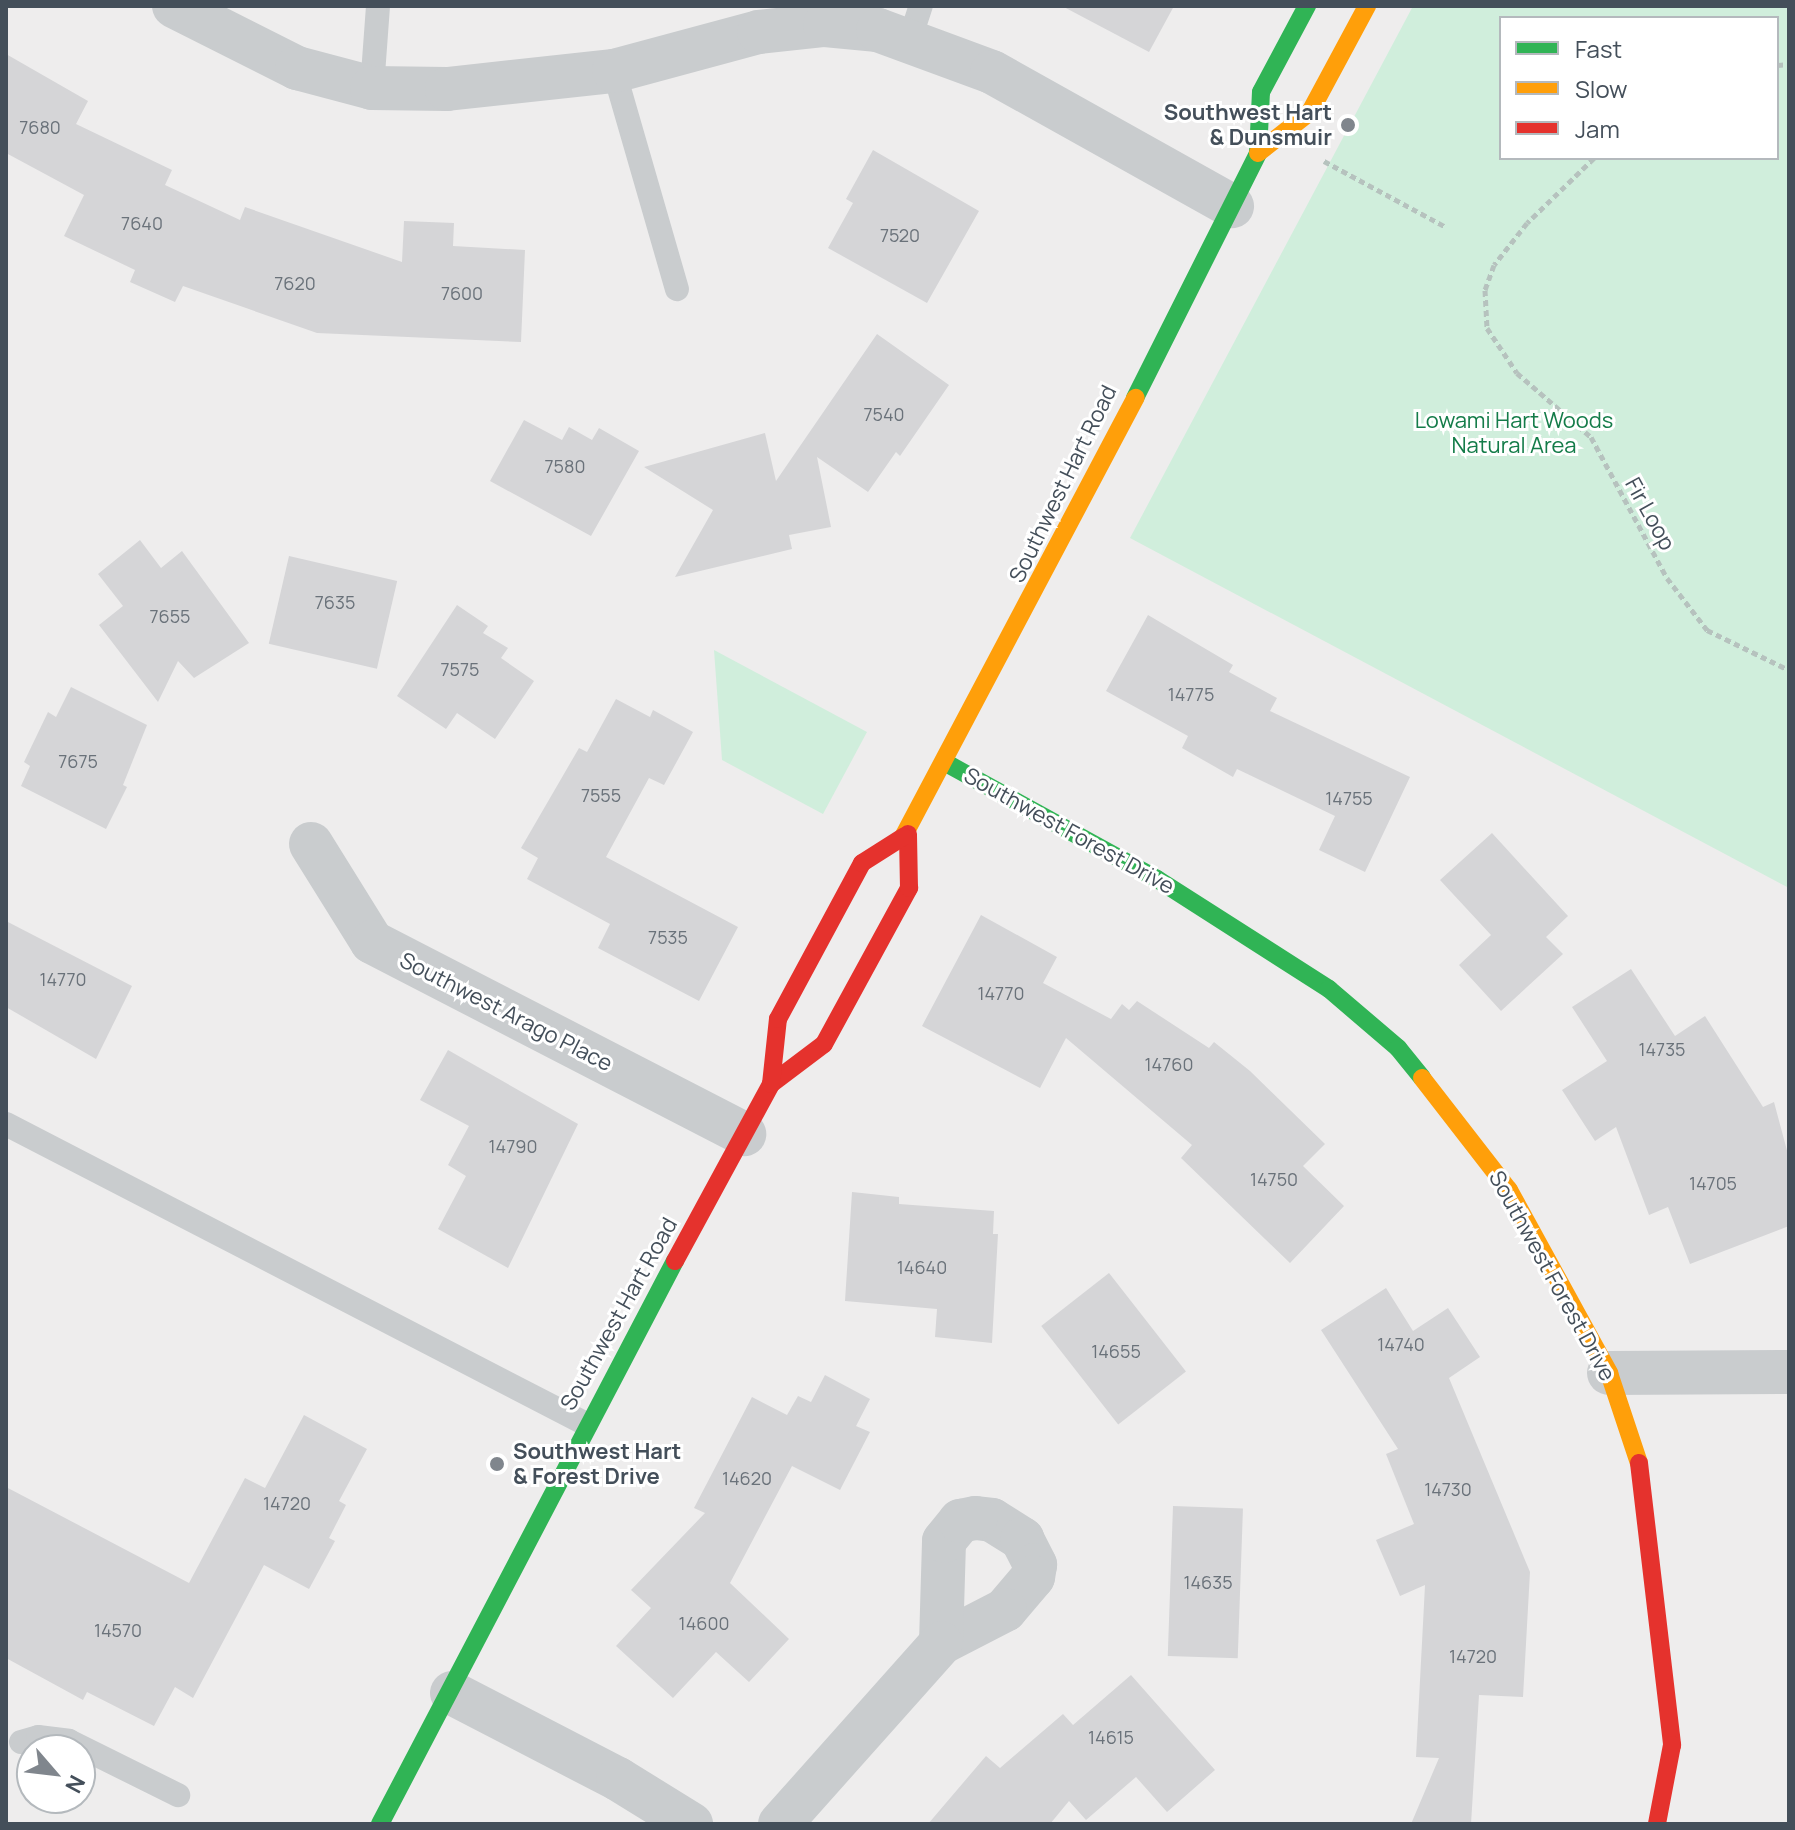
<!DOCTYPE html>
<html>
<head>
<meta charset="utf-8">
<style>
  body { margin:0 }
  #map { position:relative; width:1795px; height:1830px; overflow:hidden; background:#eeeded; font-family:Manrope,sans-serif }
  div>[style] { position:absolute }
  .green>* { inset:0; background:#d0eedc }
  .building>* { inset:0; background:#d5d5d7; transform-origin:0 0 }
  .path>* { height:5px; margin-top:-2.5px; transform-origin:0; background:repeating-linear-gradient(90deg,#b6c2be 0 6px,transparent 0 10px) }
  .lane>* { height:24px; margin:-12px; padding:0 12px; transform-origin:12px; border-radius:12px; background:#c9ccce }
  .street>* { height:44px; margin:-22px; padding:0 22px; transform-origin:22px; border-radius:22px; background:#c9ccce }
  .fast>* { height:18px; margin:-9px; padding:0 9px; transform-origin:9px; border-radius:9px; background:#30b455 }
  .slow>* { height:18px; margin:-9px; padding:0 9px; transform-origin:9px; border-radius:9px; background:#ff9f0a }
  .jam>* { height:18px; margin:-9px; padding:0 9px; transform-origin:9px; border-radius:9px; background:#e5322d }
  .dots>* { width:22px; height:22px; translate:-50% -50%; box-sizing:border-box; border:4px solid #fff; border-radius:50% }
  span { translate:-50% -50%; white-space:nowrap; text-align:center; line-height:1.15; -webkit-text-stroke:6px #fff; paint-order:stroke }
  .number-label { font-size:18px; color:#6a727a }
  .number-label span { -webkit-text-stroke-width:0 }
  .poi-label { font-size:22px; color:#444f5a; font-weight:700 }
  .right { translate:-100% -50%; text-align:right }
  .left { translate:0 -50%; text-align:left }
  .park-label { font-size:22px; color:#147c49 }
  .street-label { font-size:22px; color:#444f5a }
  .frame { position:absolute; inset:0; border:8px solid #444f5a; pointer-events:none }
  .legend { position:absolute; left:1499px; top:16px; width:280px; height:144px; box-sizing:border-box; background:#fff; border:2px solid #b4b9bd; margin:0; padding:10px 14px; list-style:none; font-size:24px; color:#444f5a }
  .legend li { display:flex; align-items:center; gap:16px; height:40px }
  .legend b { width:40px; border:2px solid #b4b9bd }
  .north { position:absolute; left:16px; top:1734px; width:80px; height:80px; box-sizing:border-box; background:#fff; border:2px solid #b4b9bd; border-radius:50%; rotate:118deg; font-size:22px; font-weight:700; line-height:32px; text-align:center; color:#444f5a }
  .north::after { content:''; display:block; margin:auto; width:28px; height:36px; background:#80868d; clip-path:polygon(50% 0,100% 100%,50% 72%,0 100%) }
</style>
</head>
<body>
<div id="map">
  <div class="green">
    <i style="clip-path:polygon(evenodd,1413px 6px,1789px 6px,1789px 888px,1130px 538px,1413px 6px,1501px 18px,1777px 18px,1777px 158px,1501px 158px,1501px 18px)"></i>
    <i style="clip-path:polygon(714px 650px,867px 732px,823px 814px,722px 760px)"></i>
  </div>
  <div class="building">
    <i style="clip-path:polygon(1062px 6px,1174px 6px,1149px 52px)"></i>
    <i style="clip-path:polygon(6px 54px,88px 101px,76px 124px,172px 170px,165px 185px,240px 220px,245px 207px,402px 262px,404px 221px,454px 223px,453px 246px,525px 250px,521px 342px,317px 333px,183px 286px,175px 302px,130px 282px,135px 270px,64px 236px,84px 195px,6px 153px)"></i>
    <i style="clip-path:polygon(873px 150px,979px 211px,927px 303px,828px 248px,853px 203px,846px 199px)"></i>
    <i style="clip-path:polygon(877px 334px,949px 385px,900px 456px,896px 452px,868px 492px,817px 457px,831px 527px,789px 535px,792px 549px,675px 577px,713px 510px,644px 467px,765px 433px,776px 481px)"></i>
    <i style="clip-path:polygon(524px 420px,562px 440px,569px 427px,592px 440px,599px 428px,639px 451px,591px 536px,490px 481px)"></i>
    <i style="clip-path:polygon(140px 540px,161px 568px,182px 551px,249px 643px,194px 678px,178px 661px,158px 702px,99px 625px,123px 606px,98px 574px)"></i>
    <i style="left:289px;top:556px;width:111px;height:90px;rotate:13deg"></i>
    <i style="clip-path:polygon(457px 605px,488px 626px,483px 633px,508px 648px,501px 658px,534px 681px,495px 739px,457px 713px,446px 729px,397px 696px)"></i>
    <i style="clip-path:polygon(1148px 615px,1233px 665px,1229px 672px,1277px 698px,1270px 711px,1410px 777px,1365px 872px,1319px 850px,1335px 816px,1237px 769px,1233px 777px,1182px 748px,1188px 736px,1106px 691px)"></i>
    <i style="clip-path:polygon(71px 687px,147px 725px,123px 785px,127px 787px,106px 829px,21px 786px,30px 766px,24px 762px,48px 712px,56px 717px)"></i>
    <i style="clip-path:polygon(616px 699px,650px 717px,653px 710px,693px 732px,664px 785px,649px 778px,606px 857px,738px 927px,699px 1001px,598px 948px,610px 924px,527px 879px,538px 858px,521px 848px,579px 748px,587px 752px)"></i>
    <i style="clip-path:polygon(1492px 833px,1568px 916px,1546px 937px,1563px 954px,1501px 1011px,1459px 965px,1491px 935px,1440px 880px)"></i>
    <i style="clip-path:polygon(981px 915px,1057px 957px,1043px 983px,1111px 1019px,1122px 1004px,1129px 1010px,1137px 1001px,1209px 1048px,1214px 1042px,1250px 1071px,1325px 1144px,1303px 1166px,1344px 1206px,1290px 1263px,1181px 1158px,1192px 1145px,1066px 1038px,1040px 1088px,922px 1026px)"></i>
    <i style="clip-path:polygon(6px 921px,132px 986px,96px 1059px,6px 1007px)"></i>
    <i style="clip-path:polygon(1631px 969px,1675px 1036px,1705px 1016px,1763px 1107px,1774px 1102px,1789px 1158px,1789px 1226px,1690px 1264px,1668px 1207px,1649px 1215px,1616px 1127px,1595px 1141px,1562px 1090px,1607px 1061px,1572px 1007px)"></i>
    <i style="clip-path:polygon(448px 1050px,578px 1124px,508px 1268px,438px 1229px,466px 1176px,448px 1165px,469px 1126px,420px 1100px)"></i>
    <i style="clip-path:polygon(852px 1192px,899px 1197px,899px 1204px,994px 1211px,993px 1234px,998px 1234px,992px 1343px,935px 1337px,937px 1309px,845px 1301px)"></i>
    <i style="left:1109px;top:1273px;width:125px;height:86px;rotate:52deg"></i>
    <i style="clip-path:polygon(1386px 1288px,1413px 1331px,1448px 1308px,1480px 1357px,1449px 1378px,1530px 1572px,1523px 1697px,1479px 1695px,1471px 1824px,1411px 1824px,1439px 1758px,1416px 1757px,1425px 1585px,1400px 1596px,1376px 1540px,1414px 1524px,1386px 1454px,1398px 1449px,1321px 1330px)"></i>
    <i style="clip-path:polygon(825px 1375px,870px 1399px,856px 1426px,870px 1432px,840px 1490px,792px 1466px,730px 1583px,789px 1639px,749px 1682px,716px 1652px,673px 1698px,616px 1646px,651px 1608px,631px 1590px,705px 1513px,694px 1508px,752px 1397px,787px 1415px,798px 1396px,811px 1402px)"></i>
    <i style="clip-path:polygon(304px 1415px,367px 1449px,339px 1501px,346px 1505px,329px 1538px,335px 1541px,309px 1589px,264px 1565px,193px 1698px,175px 1687px,154px 1726px,87px 1692px,83px 1700px,6px 1658px,6px 1487px,189px 1583px,245px 1478px,265px 1488px)"></i>
    <i style="left:1173px;top:1506px;width:70px;height:150px;rotate:2deg"></i>
    <i style="clip-path:polygon(1131px 1675px,1215px 1770px,1167px 1812px,1136px 1777px,1086px 1820px,1069px 1801px,1050px 1824px,928px 1824px,986px 1756px,1000px 1768px,1063px 1714px,1073px 1725px)"></i>
  </div>
  <div class="path">
    <i style="left:1777px;top:65px;width:12px;rotate:-5deg"></i>
    <i style="left:1594px;top:158px;width:93px;rotate:135.9deg"></i>
    <i style="left:1527px;top:223px;width:53px;rotate:128.2deg"></i>
    <i style="left:1494px;top:265px;width:27px;rotate:110deg"></i>
    <i style="left:1485px;top:290px;width:38px;rotate:87deg"></i>
    <i style="left:1487px;top:328px;width:54px;rotate:56.3deg"></i>
    <i style="left:1517px;top:373px;width:98px;rotate:40.9deg"></i>
    <i style="left:1591px;top:437px;width:160px;rotate:61.7deg"></i>
    <i style="left:1667px;top:578px;width:66px;rotate:52.4deg"></i>
    <i style="left:1707px;top:630px;width:91px;rotate:26deg"></i>
    <i style="left:1324px;top:161px;width:139px;rotate:28.4deg"></i>
  </div>
  <div class="lane">
    <i style="left:910px;top:39px;width:35px;rotate:-72deg"></i>
    <i style="left:614px;top:71px;width:227px;rotate:73.9deg"></i>
    <i style="left:372px;top:88px;width:82px;rotate:-85.8deg"></i>
    <i style="left:6px;top:1124px;width:653px;rotate:27.35deg"></i>
    <i style="left:21px;top:1742px;width:18px;rotate:-16deg"></i>
    <i style="left:38px;top:1737px;width:31px;rotate:7deg"></i>
    <i style="left:69px;top:1741px;width:122px;rotate:26.4deg"></i>
  </div>
  <div class="street">
    <i style="left:174px;top:6px;width:138px;rotate:26.8deg"></i>
    <i style="left:297px;top:68px;width:78px;rotate:14.9deg"></i>
    <i style="left:372px;top:88px;width:75px;rotate:0.8deg"></i>
    <i style="left:447px;top:89px;width:168px;rotate:-6.2deg"></i>
    <i style="left:614px;top:71px;width:150px;rotate:-15.1deg"></i>
    <i style="left:759px;top:32px;width:66px;rotate:-6.1deg"></i>
    <i style="left:825px;top:25px;width:53px;rotate:5.4deg"></i>
    <i style="left:878px;top:30px;width:121px;rotate:20.2deg"></i>
    <i style="left:992px;top:72px;width:275px;rotate:29.2deg"></i>
    <i style="left:311px;top:844px;width:115px;rotate:58.1deg"></i>
    <i style="left:372px;top:942px;width:419px;rotate:27.3deg"></i>
    <i style="left:1609px;top:1373px;width:180px;rotate:-0.3deg"></i>
    <i style="left:976px;top:1518px;width:16px;rotate:7deg"></i>
    <i style="left:992px;top:1520px;width:36px;rotate:32deg"></i>
    <i style="left:1022px;top:1539px;width:29px;rotate:63deg"></i>
    <i style="left:1035px;top:1565px;width:12px;rotate:99deg"></i>
    <i style="left:1033px;top:1577px;width:43px;rotate:130.3deg"></i>
    <i style="left:1005px;top:1610px;width:72px;rotate:152.7deg"></i>
    <i style="left:941px;top:1643px;width:102px;rotate:-88.3deg"></i>
    <i style="left:944px;top:1541px;width:26px;rotate:-51deg"></i>
    <i style="left:960px;top:1521px;width:16px;rotate:-11deg"></i>
    <i style="left:452px;top:1693px;width:187px;rotate:27.4deg"></i>
    <i style="left:618px;top:1779px;width:86px;rotate:31.7deg"></i>
    <i style="left:780px;top:1824px;width:242px;rotate:-48.3deg"></i>
  </div>
  <div class="fast">
    <i style="left:1135px;top:398px;width:274px;rotate:-63.3deg"></i>
    <i style="left:1258px;top:153px;width:61px;rotate:-87.2deg"></i>
    <i style="left:1261px;top:92px;width:98px;rotate:-61.9deg"></i>
    <i style="left:946px;top:763px;width:241px;rotate:28.8deg"></i>
    <i style="left:1157px;top:879px;width:204px;rotate:32.6deg"></i>
    <i style="left:1329px;top:989px;width:91px;rotate:40.5deg"></i>
    <i style="left:1398px;top:1048px;width:38px;rotate:51deg"></i>
    <i style="left:380px;top:1824px;width:636px;rotate:-62.35deg"></i>
  </div>
  <div class="slow">
    <i style="left:1258px;top:153px;width:66px;rotate:-38.3deg"></i>
    <i style="left:1310px;top:112px;width:120px;rotate:-61.7deg"></i>
    <i style="left:903px;top:837px;width:497px;rotate:-62.1deg"></i>
    <i style="left:1422px;top:1078px;width:142px;rotate:52.2deg"></i>
    <i style="left:1509px;top:1190px;width:209px;rotate:61.3deg"></i>
    <i style="left:1609px;top:1373px;width:95px;rotate:71.6deg"></i>
  </div>
  <div class="jam">
    <i style="left:771px;top:1084px;width:66px;rotate:-37deg"></i>
    <i style="left:824px;top:1044px;width:178px;rotate:-61.4deg"></i>
    <i style="left:909px;top:888px;width:54px;rotate:-91.1deg"></i>
    <i style="left:675px;top:1261px;width:201px;rotate:-61.5deg"></i>
    <i style="left:771px;top:1084px;width:65px;rotate:-83.9deg"></i>
    <i style="left:778px;top:1019px;width:177px;rotate:-61.7deg"></i>
    <i style="left:862px;top:863px;width:49px;rotate:-32.4deg"></i>
    <i style="left:1639px;top:1463px;width:284px;rotate:83.3deg"></i>
    <i style="left:1672px;top:1745px;width:80px;rotate:100.8deg"></i>
  </div>
  <div class="dots">
    <i style="left:1348px;top:125px;background:#80868d"></i>
    <i style="left:497px;top:1464px;background:#80868d"></i>
  </div>
  <div class="number-label">
    <span style="left:40px;top:127px">7680</span>
    <span style="left:142px;top:223px">7640</span>
    <span style="left:900px;top:235px">7520</span>
    <span style="left:295px;top:283px">7620</span>
    <span style="left:462px;top:293px">7600</span>
    <span style="left:884px;top:414px">7540</span>
    <span style="left:565px;top:466px">7580</span>
    <span style="left:335px;top:602px">7635</span>
    <span style="left:170px;top:616px">7655</span>
    <span style="left:460px;top:669px">7575</span>
    <span style="left:1191px;top:694px">14775</span>
    <span style="left:78px;top:761px">7675</span>
    <span style="left:601px;top:795px">7555</span>
    <span style="left:1349px;top:798px">14755</span>
    <span style="left:668px;top:937px">7535</span>
    <span style="left:63px;top:979px">14770</span>
    <span style="left:1001px;top:993px">14770</span>
    <span style="left:1662px;top:1049px">14735</span>
    <span style="left:1169px;top:1064px">14760</span>
    <span style="left:513px;top:1146px">14790</span>
    <span style="left:1274px;top:1179px">14750</span>
    <span style="left:1713px;top:1183px">14705</span>
    <span style="left:922px;top:1267px">14640</span>
    <span style="left:1401px;top:1344px">14740</span>
    <span style="left:1116px;top:1351px">14655</span>
    <span style="left:747px;top:1478px">14620</span>
    <span style="left:1448px;top:1489px">14730</span>
    <span style="left:287px;top:1503px">14720</span>
    <span style="left:1208px;top:1582px">14635</span>
    <span style="left:704px;top:1623px">14600</span>
    <span style="left:118px;top:1630px">14570</span>
    <span style="left:1473px;top:1656px">14720</span>
    <span style="left:1111px;top:1737px">14615</span>
  </div>
  <div class="poi-label">
    <span class="right" style="left:1332px;top:125px">Southwest Hart<br>&amp; Dunsmuir</span>
    <span class="left" style="left:513px;top:1464px">Southwest Hart<br>&amp; Forest Drive</span>
  </div>
  <div class="park-label">
    <span style="left:1514px;top:433px">Lowami Hart Woods<br>Natural Area</span>
  </div>
  <div class="street-label">
    <span style="left:1063px;top:484px;rotate:-64deg">Southwest Hart Road</span>
    <span style="left:1650px;top:514px;rotate:61deg">Fir Loop</span>
    <span style="left:1069px;top:831px;rotate:29deg">Southwest Forest Drive</span>
    <span style="left:506px;top:1012px;rotate:27deg">Southwest Arago Place</span>
    <span style="left:1552px;top:1276px;rotate:61deg">Southwest Forest Drive</span>
    <span style="left:619px;top:1314px;rotate:-61deg">Southwest Hart Road</span>
  </div>
  <div class="frame"></div>
  <ul class="legend">
  <li><b style="height:10px;background:#30b455"></b>Fast</li>
  <li><b style="height:10px;background:#ff9f0a"></b>Slow</li>
  <li><b style="height:10px;background:#e5322d"></b>Jam</li>
  </ul>
  <div class="north">N</div>
</div>
</body>
</html>
